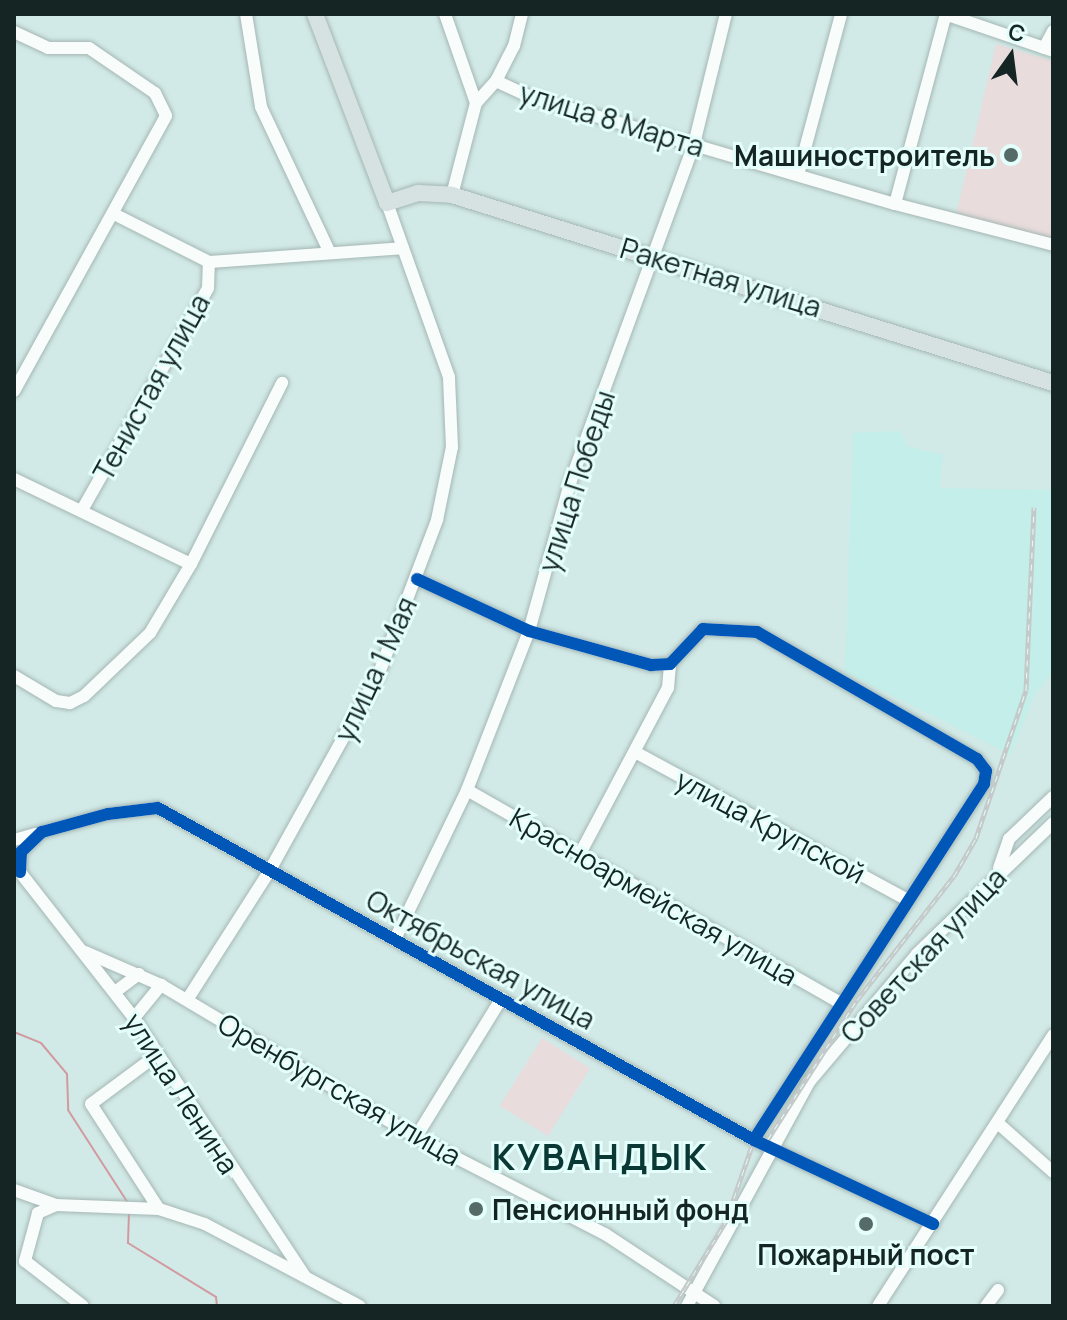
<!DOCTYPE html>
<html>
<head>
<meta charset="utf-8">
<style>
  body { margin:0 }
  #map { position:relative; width:1067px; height:1320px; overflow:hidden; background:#d2eae7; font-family:Manrope,sans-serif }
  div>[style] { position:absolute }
  .built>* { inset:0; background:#c4eee9 }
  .green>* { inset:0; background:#e8dcdc; transform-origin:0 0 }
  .stream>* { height:2px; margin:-1px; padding:0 1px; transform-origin:1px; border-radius:1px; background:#d19aa0 }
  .roads { filter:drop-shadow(0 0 2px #a4b7b4) drop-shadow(0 0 2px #a4b7b4) }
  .minor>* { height:12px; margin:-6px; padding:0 6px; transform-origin:6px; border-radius:6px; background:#f8fcfb }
  .major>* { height:16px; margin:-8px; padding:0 8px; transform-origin:8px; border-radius:8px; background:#d6e2e1 }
  .rail>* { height:5px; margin-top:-2.5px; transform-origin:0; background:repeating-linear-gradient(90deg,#e3fefb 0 6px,#c4cac9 0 12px); box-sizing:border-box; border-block:2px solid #c4cac9 }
  .cycleway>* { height:12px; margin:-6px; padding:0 6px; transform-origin:6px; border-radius:6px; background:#0057b8 }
  .dots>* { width:22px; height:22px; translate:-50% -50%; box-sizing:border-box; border:4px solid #e3fefb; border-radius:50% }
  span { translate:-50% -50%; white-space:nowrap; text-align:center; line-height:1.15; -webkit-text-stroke:6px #e3fefb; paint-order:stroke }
  .street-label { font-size:28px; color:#142524 }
  .poi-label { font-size:28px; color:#142524; font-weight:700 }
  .right { translate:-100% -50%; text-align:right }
  .left { translate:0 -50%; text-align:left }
  .district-label { font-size:36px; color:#0a3834; font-weight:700; letter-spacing:2px }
  .frame { position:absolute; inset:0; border:16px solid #142524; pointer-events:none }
  .north { position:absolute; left:971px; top:16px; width:80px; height:80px; -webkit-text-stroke:6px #e3fefb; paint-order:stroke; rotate:14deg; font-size:22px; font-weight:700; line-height:32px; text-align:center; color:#142524 }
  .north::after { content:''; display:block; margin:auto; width:28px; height:36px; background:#142524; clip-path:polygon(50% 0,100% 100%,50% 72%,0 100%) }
</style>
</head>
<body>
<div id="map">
  <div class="built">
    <i style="clip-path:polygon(900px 431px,907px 446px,943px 455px,940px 488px,1053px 490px,1053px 672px,1034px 696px,1011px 755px,845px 672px,853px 433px)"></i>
  </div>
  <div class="green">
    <i style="clip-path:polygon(996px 44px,1053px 61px,1053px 243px,956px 215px)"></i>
    <i style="left:542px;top:1038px;width:57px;height:80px;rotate:32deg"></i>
  </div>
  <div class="stream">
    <i style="left:14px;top:1032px;width:29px;rotate:22deg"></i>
    <i style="left:41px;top:1043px;width:40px;rotate:50deg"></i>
    <i style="left:67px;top:1074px;width:36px;rotate:88deg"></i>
    <i style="left:68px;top:1110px;width:111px;rotate:57.2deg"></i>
    <i style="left:129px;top:1213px;width:30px;rotate:92deg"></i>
    <i style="left:128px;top:1243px;width:103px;rotate:31.5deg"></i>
    <i style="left:216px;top:1297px;width:9px;rotate:84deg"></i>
  </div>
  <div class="roads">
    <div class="minor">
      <i style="left:246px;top:14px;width:94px;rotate:80.8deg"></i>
      <i style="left:261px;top:107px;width:157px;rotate:64.7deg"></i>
      <i style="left:445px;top:14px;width:94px;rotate:70.8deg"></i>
      <i style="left:945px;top:14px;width:114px;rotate:18.9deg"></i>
      <i style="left:14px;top:32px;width:38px;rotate:25deg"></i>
      <i style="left:48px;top:48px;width:41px"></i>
      <i style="left:89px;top:48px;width:80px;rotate:34.3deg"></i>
      <i style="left:155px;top:93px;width:25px;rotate:64deg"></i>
      <i style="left:166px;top:116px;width:314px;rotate:118.9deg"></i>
      <i style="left:1044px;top:48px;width:19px;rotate:-62deg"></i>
      <i style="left:496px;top:81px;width:38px;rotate:25deg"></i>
      <i style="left:531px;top:97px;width:379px;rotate:16.4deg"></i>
      <i style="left:895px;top:204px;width:163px;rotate:14.5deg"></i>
      <i style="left:798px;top:175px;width:167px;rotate:-75deg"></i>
      <i style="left:452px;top:195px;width:95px;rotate:-75.4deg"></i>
      <i style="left:476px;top:103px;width:30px;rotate:-48deg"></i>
      <i style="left:496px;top:81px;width:39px;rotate:-63deg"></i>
      <i style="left:514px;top:46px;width:33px;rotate:-76deg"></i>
      <i style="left:895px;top:204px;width:197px;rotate:-75deg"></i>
      <i style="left:116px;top:215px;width:104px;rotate:26.8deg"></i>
      <i style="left:209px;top:262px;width:194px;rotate:-4.1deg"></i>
      <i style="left:14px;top:479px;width:196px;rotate:25.7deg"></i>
      <i style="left:191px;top:564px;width:80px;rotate:120.7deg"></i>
      <i style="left:150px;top:633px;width:91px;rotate:136.3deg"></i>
      <i style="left:84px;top:696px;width:16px;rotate:153deg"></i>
      <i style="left:70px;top:703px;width:14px;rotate:-172deg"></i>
      <i style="left:56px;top:701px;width:49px;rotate:-149.2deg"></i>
      <i style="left:82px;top:510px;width:255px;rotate:-60.4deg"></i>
      <i style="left:208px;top:288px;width:26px;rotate:-88deg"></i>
      <i style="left:191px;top:564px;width:203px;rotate:-63.3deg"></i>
      <i style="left:417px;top:579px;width:123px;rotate:24.9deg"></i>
      <i style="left:529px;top:631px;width:127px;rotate:15.6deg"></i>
      <i style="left:651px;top:665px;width:19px;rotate:-3deg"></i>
      <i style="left:670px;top:664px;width:48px;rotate:-46.7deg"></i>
      <i style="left:703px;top:629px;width:54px;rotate:3.2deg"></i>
      <i style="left:757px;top:632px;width:254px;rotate:30deg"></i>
      <i style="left:977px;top:759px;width:15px;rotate:53deg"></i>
      <i style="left:986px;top:771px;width:13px;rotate:99deg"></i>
      <i style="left:984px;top:784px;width:424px;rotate:122.9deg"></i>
      <i style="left:635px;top:752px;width:311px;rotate:28.5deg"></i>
      <i style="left:467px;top:790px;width:430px;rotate:29.7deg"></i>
      <i style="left:14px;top:840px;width:22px;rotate:-16deg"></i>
      <i style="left:581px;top:852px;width:186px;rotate:-62.1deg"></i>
      <i style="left:668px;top:688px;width:24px;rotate:-85deg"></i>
      <i style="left:16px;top:867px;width:192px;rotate:52deg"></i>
      <i style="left:134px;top:1018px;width:310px;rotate:56.5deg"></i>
      <i style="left:999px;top:868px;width:31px;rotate:-71deg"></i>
      <i style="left:1009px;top:839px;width:61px;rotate:-43.7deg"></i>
      <i style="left:20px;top:872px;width:20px;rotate:-87deg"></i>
      <i style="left:21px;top:852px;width:29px;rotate:-44deg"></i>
      <i style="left:42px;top:832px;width:68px;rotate:-15.3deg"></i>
      <i style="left:108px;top:814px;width:50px;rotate:-6.8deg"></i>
      <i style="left:158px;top:808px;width:682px;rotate:29.12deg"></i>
      <i style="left:754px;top:1140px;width:198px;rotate:25.1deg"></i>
      <i style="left:396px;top:937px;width:163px;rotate:-64.2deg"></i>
      <i style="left:467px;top:790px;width:171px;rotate:-68.7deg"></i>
      <i style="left:529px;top:631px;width:154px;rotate:-74.5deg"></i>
      <i style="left:570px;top:483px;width:361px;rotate:-69.9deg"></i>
      <i style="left:694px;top:144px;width:134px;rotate:-76.2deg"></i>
      <i style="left:85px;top:952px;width:83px;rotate:23.5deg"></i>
      <i style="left:161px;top:985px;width:297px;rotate:30.8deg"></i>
      <i style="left:416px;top:1137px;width:212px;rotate:27.2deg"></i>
      <i style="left:605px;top:1234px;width:131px;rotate:33.4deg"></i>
      <i style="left:115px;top:992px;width:30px;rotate:-37deg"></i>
      <i style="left:187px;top:1000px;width:154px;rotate:-57.4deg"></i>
      <i style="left:270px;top:870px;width:225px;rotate:-61deg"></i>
      <i style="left:379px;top:673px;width:164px;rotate:-69.2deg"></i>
      <i style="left:437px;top:520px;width:75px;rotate:-78.4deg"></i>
      <i style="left:452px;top:447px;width:70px;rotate:-92.5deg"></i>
      <i style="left:449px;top:377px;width:185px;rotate:-109.6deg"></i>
      <i style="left:134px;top:1018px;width:43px;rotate:-50.7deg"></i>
      <i style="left:157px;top:1055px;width:82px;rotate:143.4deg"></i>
      <i style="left:91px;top:1104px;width:125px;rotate:57.1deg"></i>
      <i style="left:1000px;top:1125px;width:71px;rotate:41.6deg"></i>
      <i style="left:416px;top:1137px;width:163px;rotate:-58.3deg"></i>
      <i style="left:14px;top:1190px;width:45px;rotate:19.7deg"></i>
      <i style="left:56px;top:1205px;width:103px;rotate:2.2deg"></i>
      <i style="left:159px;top:1209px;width:48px;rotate:18.1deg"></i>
      <i style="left:205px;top:1224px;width:175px;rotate:27.9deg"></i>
      <i style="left:56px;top:1205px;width:20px;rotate:156deg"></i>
      <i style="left:38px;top:1213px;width:50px;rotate:105.2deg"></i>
      <i style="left:25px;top:1261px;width:73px;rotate:37.8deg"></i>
      <i style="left:687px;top:1306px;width:255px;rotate:-61.4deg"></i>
      <i style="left:809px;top:1082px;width:167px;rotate:-49.8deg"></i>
      <i style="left:917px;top:954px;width:189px;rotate:-43.9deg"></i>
      <i style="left:878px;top:1306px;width:323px;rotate:-57.1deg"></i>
      <i style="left:986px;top:1306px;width:20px;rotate:-53deg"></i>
    </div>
    <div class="major">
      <i style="left:315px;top:14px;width:202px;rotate:69.1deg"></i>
      <i style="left:387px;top:203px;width:33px;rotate:-18deg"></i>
      <i style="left:418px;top:193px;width:34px;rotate:3deg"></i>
      <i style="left:452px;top:195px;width:630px;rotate:17.37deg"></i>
    </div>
  </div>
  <div class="rail">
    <i style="left:674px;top:1306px;width:100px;rotate:-58.5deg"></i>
    <i style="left:726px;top:1221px;width:86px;rotate:-70.9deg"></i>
    <i style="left:754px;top:1140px;width:14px;rotate:-4deg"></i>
    <i style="left:768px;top:1139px;width:165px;rotate:-57.4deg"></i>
    <i style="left:857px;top:1000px;width:157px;rotate:-52deg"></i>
    <i style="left:954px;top:876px;width:44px;rotate:-59.9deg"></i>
    <i style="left:976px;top:838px;width:156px;rotate:-71.3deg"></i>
    <i style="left:1026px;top:690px;width:183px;rotate:-87.5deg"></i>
  </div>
  <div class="cycleway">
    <i style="left:417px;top:579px;width:123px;rotate:24.9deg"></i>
    <i style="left:529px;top:631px;width:127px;rotate:15.6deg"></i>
    <i style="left:651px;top:665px;width:19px;rotate:-3deg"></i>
    <i style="left:670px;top:664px;width:48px;rotate:-46.7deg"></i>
    <i style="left:703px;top:629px;width:54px;rotate:3.2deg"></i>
    <i style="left:757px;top:632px;width:254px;rotate:30deg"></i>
    <i style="left:977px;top:759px;width:15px;rotate:53deg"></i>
    <i style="left:986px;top:771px;width:13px;rotate:99deg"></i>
    <i style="left:984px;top:784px;width:424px;rotate:122.9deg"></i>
    <i style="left:20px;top:872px;width:20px;rotate:-87deg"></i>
    <i style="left:21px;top:852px;width:29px;rotate:-44deg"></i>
    <i style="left:42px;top:832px;width:68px;rotate:-15.3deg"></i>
    <i style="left:108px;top:814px;width:50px;rotate:-6.8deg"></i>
    <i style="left:158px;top:808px;width:682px;rotate:29.12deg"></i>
    <i style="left:754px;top:1140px;width:198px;rotate:25.1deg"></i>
  </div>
  <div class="dots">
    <i style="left:1011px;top:155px;background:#566a68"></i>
    <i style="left:476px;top:1209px;background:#566a68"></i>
    <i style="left:866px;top:1224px;background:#566a68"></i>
  </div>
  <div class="street-label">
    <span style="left:612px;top:119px;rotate:17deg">улица 8 Марта</span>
    <span style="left:721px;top:277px;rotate:17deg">Ракетная улица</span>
    <span style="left:151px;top:387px;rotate:-61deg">Тенистая улица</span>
    <span style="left:576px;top:481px;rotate:-72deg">улица Победы</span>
    <span style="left:375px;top:669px;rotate:-65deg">улица 1 Мая</span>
    <span style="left:771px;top:826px;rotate:28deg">улица Крупской</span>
    <span style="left:654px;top:896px;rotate:30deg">Красноармейская улица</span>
    <span style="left:923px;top:955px;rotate:-47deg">Советская улица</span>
    <span style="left:481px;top:959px;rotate:29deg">Октябрьская улица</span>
    <span style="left:340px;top:1089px;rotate:30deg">Оренбургская улица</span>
    <span style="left:182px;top:1093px;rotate:57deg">улица Ленина</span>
  </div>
  <div class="poi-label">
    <span class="right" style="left:995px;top:155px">Машиностроитель</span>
    <span class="left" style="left:492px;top:1209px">Пенсионный фонд</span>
    <span style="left:866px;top:1254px">Пожарный пост</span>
  </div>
  <div class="district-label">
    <span style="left:600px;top:1157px">КУВАНДЫК</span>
  </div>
  <div class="frame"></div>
  <div class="north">С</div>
</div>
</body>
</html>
